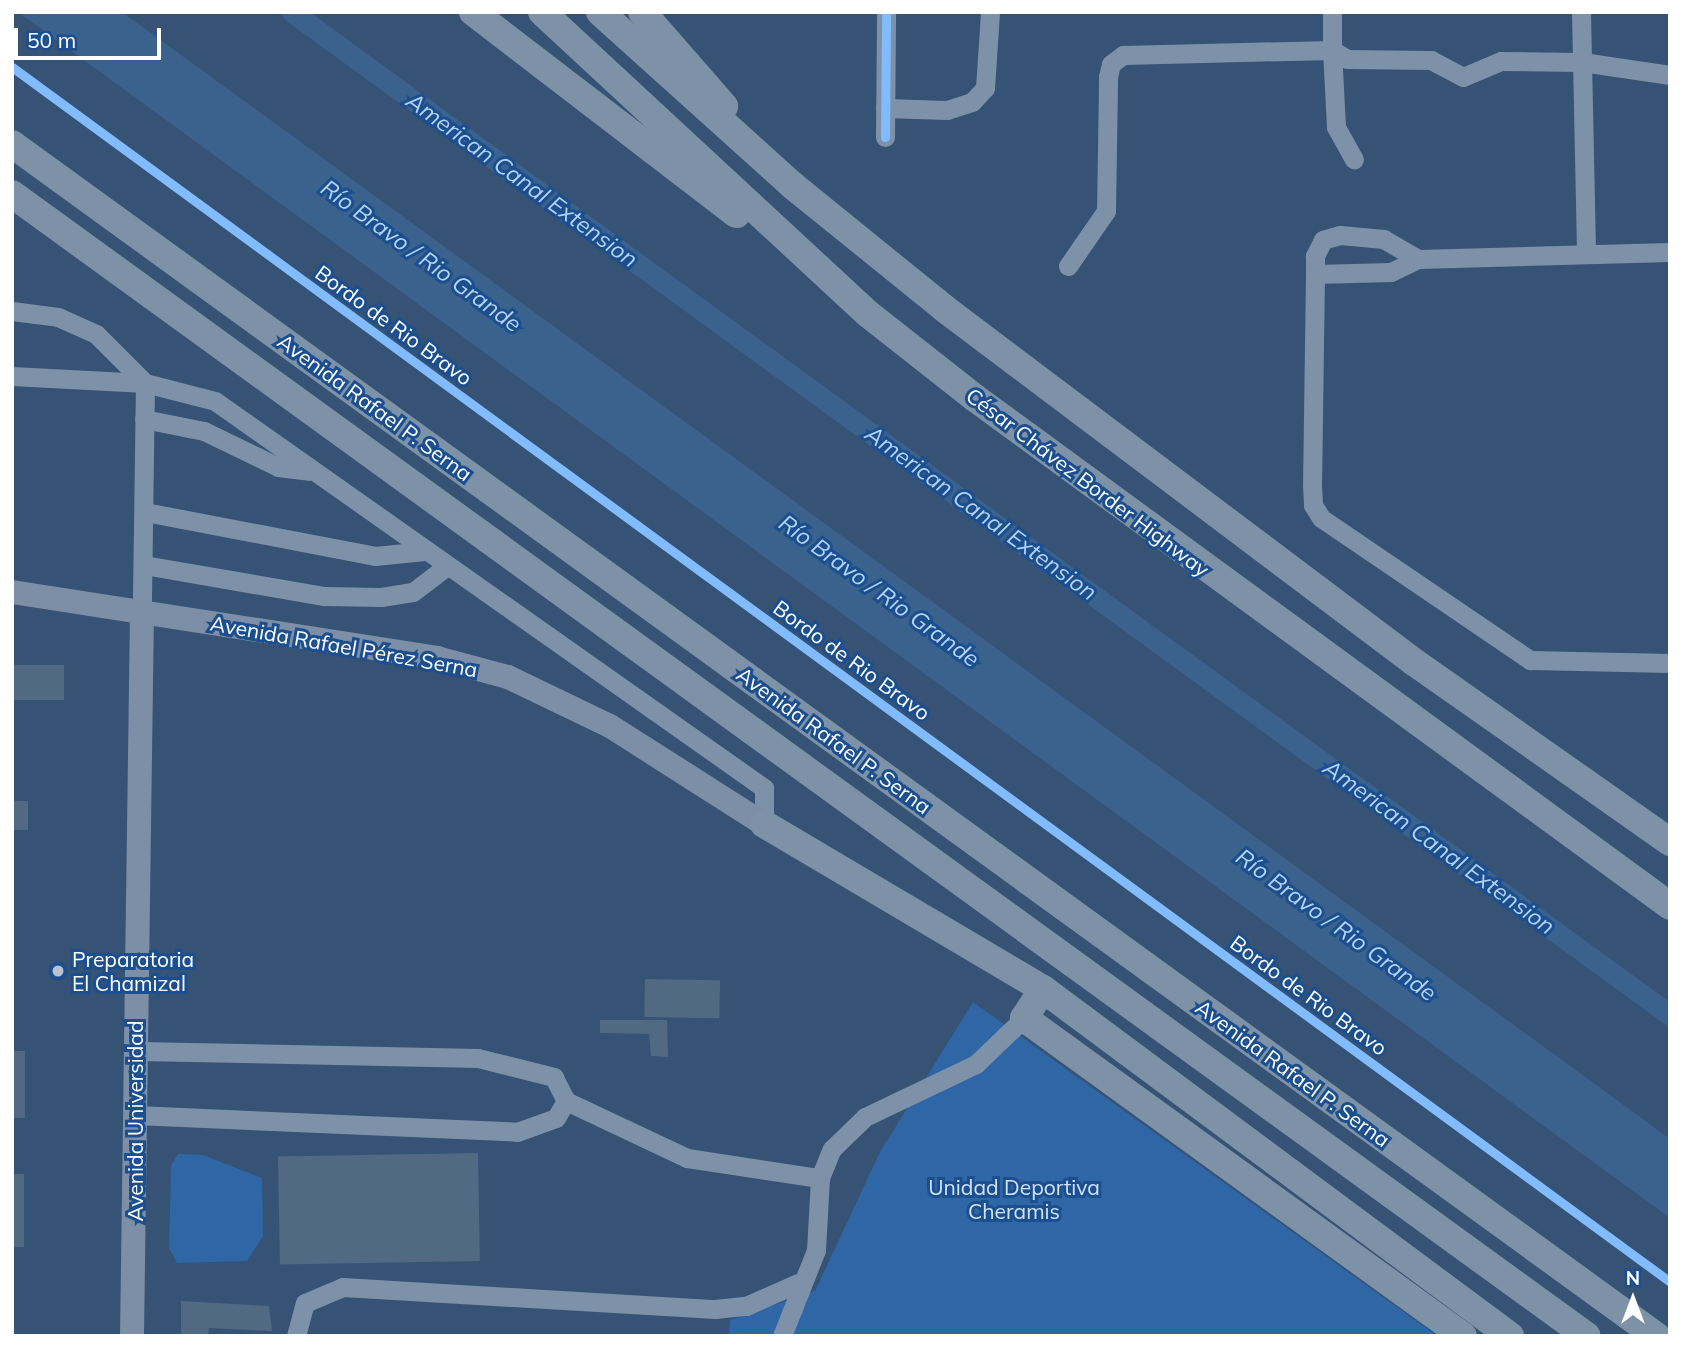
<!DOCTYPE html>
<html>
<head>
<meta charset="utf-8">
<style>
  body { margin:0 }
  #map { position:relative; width:1682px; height:1348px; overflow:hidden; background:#365274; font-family:Mulish,sans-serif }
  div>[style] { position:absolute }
  .green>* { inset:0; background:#2f66a5 }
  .water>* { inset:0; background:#3b618d }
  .canal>* { height:21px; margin:-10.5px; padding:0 10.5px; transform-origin:10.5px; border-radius:10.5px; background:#3b618d }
  .building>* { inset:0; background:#526984; transform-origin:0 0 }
  .minor>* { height:19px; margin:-9.5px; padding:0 9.5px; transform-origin:9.5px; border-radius:9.5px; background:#7d92a8 }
  .major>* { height:24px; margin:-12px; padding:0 12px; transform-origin:12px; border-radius:12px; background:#7d8ea7 }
  .highway>* { height:28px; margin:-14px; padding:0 14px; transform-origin:14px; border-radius:14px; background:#7e92a7 }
  .cycleway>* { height:9px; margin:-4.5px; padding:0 4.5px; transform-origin:4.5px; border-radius:4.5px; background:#80bcff }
  .dots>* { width:19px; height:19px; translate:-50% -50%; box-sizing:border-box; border:4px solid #1b4f8f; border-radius:50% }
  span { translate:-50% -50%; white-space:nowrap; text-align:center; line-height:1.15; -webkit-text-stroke:6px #1b4f8f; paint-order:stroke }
  .street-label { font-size:21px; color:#fff }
  .poi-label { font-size:21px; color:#fff }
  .left { translate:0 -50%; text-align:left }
  .park-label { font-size:21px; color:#cfe3fa }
  .water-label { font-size:23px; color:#b5d3f5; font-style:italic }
  .frame { position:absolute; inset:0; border:14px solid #fff; pointer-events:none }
  .north { position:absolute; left:1598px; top:1264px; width:70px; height:70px; -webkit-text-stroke:5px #1b4f8f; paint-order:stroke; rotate:0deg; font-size:19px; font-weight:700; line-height:28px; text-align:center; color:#fff }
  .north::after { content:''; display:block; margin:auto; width:24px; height:32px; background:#fff; clip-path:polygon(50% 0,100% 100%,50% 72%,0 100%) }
  .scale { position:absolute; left:14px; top:28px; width:147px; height:32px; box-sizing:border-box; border:4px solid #fff; border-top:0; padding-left:9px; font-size:21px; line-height:24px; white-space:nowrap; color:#fff; -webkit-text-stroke:5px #1b4f8f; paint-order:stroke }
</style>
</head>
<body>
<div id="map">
  <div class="green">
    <i style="clip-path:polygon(973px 1002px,1437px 1336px,729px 1336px,730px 1320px,815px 1291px,880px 1152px)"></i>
    <i style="clip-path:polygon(178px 1154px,203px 1155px,262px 1178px,263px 1236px,247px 1261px,177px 1263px,169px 1248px,171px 1165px)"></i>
  </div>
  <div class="water">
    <i style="clip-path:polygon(18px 12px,122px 12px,1584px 1076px,1670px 1139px,1670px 1218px)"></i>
  </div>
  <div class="canal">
    <i style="left:292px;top:12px;width:1704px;rotate:36.05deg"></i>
  </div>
  <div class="building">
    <i style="left:12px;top:665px;width:52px;height:35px"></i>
    <i style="left:12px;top:801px;width:16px;height:29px"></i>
    <i style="left:645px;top:979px;width:75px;height:38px;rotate:1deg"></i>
    <i style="clip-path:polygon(600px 1020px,667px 1020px,668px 1057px,651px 1056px,649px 1034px,600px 1033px)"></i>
    <i style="left:12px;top:1051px;width:13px;height:67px"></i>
    <i style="left:478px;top:1153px;width:108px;height:200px;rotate:89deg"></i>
    <i style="left:12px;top:1174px;width:12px;height:73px"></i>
    <i style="clip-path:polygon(181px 1301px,269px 1306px,272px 1331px,209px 1328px,208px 1336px,181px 1336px)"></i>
  </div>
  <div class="minor">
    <i style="left:1332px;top:12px;width:38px;rotate:90deg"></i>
    <i style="left:1332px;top:50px;width:17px;rotate:31deg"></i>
    <i style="left:1347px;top:59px;width:84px;rotate:0.7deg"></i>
    <i style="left:1431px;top:60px;width:36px;rotate:28deg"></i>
    <i style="left:1463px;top:77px;width:41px;rotate:-22.8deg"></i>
    <i style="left:1501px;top:61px;width:81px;rotate:0.7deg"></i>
    <i style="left:1582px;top:62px;width:89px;rotate:8.4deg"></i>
    <i style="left:1581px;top:12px;width:241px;rotate:88.8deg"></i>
    <i style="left:885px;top:108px;width:62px;rotate:1.8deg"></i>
    <i style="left:947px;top:110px;width:26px;rotate:-18deg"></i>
    <i style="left:972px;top:102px;width:19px;rotate:-47deg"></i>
    <i style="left:985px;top:88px;width:76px;rotate:-86.2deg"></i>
    <i style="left:885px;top:137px;width:125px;rotate:-89.5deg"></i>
    <i style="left:1418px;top:259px;width:252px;rotate:-1.6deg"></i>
    <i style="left:1068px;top:266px;width:67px;rotate:-55.4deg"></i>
    <i style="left:1106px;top:211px;width:134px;rotate:-89.1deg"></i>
    <i style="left:1108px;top:77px;width:13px;rotate:-77deg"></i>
    <i style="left:1111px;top:64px;width:15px;rotate:-37deg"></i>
    <i style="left:1123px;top:55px;width:209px;rotate:-1.4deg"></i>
    <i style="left:1332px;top:50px;width:77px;rotate:87deg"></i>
    <i style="left:1336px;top:127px;width:37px;rotate:61deg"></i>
    <i style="left:1315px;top:274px;width:76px;rotate:-1.5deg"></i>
    <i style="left:1391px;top:272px;width:30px;rotate:-26deg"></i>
    <i style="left:1418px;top:259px;width:39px;rotate:-150deg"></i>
    <i style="left:1384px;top:239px;width:44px;rotate:-174.8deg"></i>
    <i style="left:1340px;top:235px;width:18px;rotate:164deg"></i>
    <i style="left:1323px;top:240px;width:18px;rotate:117deg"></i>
    <i style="left:1315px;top:256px;width:18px;rotate:90deg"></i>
    <i style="left:1315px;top:274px;width:211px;rotate:90.8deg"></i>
    <i style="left:1312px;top:485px;width:20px;rotate:87deg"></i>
    <i style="left:1313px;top:505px;width:15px;rotate:58deg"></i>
    <i style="left:1321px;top:518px;width:253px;rotate:34.2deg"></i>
    <i style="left:1530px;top:660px;width:140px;rotate:1.2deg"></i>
    <i style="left:12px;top:311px;width:46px;rotate:7.4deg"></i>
    <i style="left:58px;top:317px;width:42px;rotate:24.1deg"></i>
    <i style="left:96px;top:334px;width:69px;rotate:45deg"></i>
    <i style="left:145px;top:383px;width:229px;rotate:90.8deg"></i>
    <i style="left:12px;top:376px;width:133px;rotate:3deg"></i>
    <i style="left:145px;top:383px;width:72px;rotate:14.4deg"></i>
    <i style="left:215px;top:401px;width:672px;rotate:35.18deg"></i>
    <i style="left:764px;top:788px;width:36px;rotate:90deg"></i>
    <i style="left:144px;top:419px;width:61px;rotate:11.3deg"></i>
    <i style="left:204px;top:431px;width:82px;rotate:25.9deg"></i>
    <i style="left:278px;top:467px;width:31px;rotate:7deg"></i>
    <i style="left:145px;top:512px;width:234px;rotate:10.8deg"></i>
    <i style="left:375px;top:556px;width:50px;rotate:-5.7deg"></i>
    <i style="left:144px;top:565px;width:183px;rotate:9.8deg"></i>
    <i style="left:324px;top:596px;width:57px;rotate:1deg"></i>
    <i style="left:381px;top:597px;width:32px;rotate:-9deg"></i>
    <i style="left:413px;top:592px;width:43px;rotate:-37.4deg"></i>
    <i style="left:566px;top:1101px;width:134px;rotate:25.2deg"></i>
    <i style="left:687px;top:1158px;width:134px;rotate:8.6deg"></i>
    <i style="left:135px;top:1115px;width:382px;rotate:2.5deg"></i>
    <i style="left:517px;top:1132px;width:41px;rotate:-19.7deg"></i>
    <i style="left:556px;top:1118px;width:20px;rotate:-60deg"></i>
    <i style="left:566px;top:1101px;width:27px;rotate:-117deg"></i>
    <i style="left:554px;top:1077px;width:78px;rotate:-166deg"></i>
    <i style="left:478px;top:1058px;width:340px;rotate:-178.8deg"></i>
    <i style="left:296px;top:1336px;width:34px;rotate:-75deg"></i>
    <i style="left:305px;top:1303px;width:41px;rotate:-22.8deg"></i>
    <i style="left:343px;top:1287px;width:373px;rotate:3.4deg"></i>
    <i style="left:715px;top:1309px;width:31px;rotate:-6deg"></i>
    <i style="left:746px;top:1306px;width:57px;rotate:-23.9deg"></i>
    <i style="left:782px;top:1336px;width:92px;rotate:-68.4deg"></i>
    <i style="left:816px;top:1250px;width:72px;rotate:-86.8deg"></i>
    <i style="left:820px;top:1178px;width:31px;rotate:-68deg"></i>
    <i style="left:832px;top:1149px;width:46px;rotate:-44.1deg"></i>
    <i style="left:865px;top:1117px;width:123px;rotate:-25.5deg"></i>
    <i style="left:976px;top:1064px;width:66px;rotate:-43.8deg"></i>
  </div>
  <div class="major">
    <i style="left:12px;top:592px;width:430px;rotate:8.8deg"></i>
    <i style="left:437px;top:658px;width:73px;rotate:15deg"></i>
    <i style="left:508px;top:677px;width:113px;rotate:25.7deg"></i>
    <i style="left:610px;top:726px;width:183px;rotate:32.5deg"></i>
    <i style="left:132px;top:1336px;width:724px;rotate:-89.21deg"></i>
  </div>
  <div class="highway">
    <i style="left:473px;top:12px;width:332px;rotate:37.5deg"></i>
    <i style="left:542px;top:12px;width:443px;rotate:42.8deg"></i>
    <i style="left:867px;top:313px;width:137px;rotate:38.2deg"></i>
    <i style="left:975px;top:398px;width:861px;rotate:36.16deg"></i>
    <i style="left:600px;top:12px;width:258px;rotate:42deg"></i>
    <i style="left:792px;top:185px;width:197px;rotate:39deg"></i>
    <i style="left:945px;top:309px;width:587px;rotate:36.97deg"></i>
    <i style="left:1414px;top:662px;width:313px;rotate:35.1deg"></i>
    <i style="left:642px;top:12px;width:125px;rotate:48.9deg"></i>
    <i style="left:12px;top:144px;width:2031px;rotate:35.94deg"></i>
    <i style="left:12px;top:194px;width:1945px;rotate:35.95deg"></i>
    <i style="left:764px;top:824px;width:324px;rotate:30.6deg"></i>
    <i style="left:1043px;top:989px;width:582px;rotate:36.61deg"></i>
    <i style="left:1043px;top:989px;width:35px;rotate:123deg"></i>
    <i style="left:1024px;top:1018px;width:542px;rotate:35.92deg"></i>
  </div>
  <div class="cycleway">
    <i style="left:12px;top:67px;width:2056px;rotate:36.23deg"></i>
    <i style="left:885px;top:137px;width:125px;rotate:-89.5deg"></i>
  </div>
  <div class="dots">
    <i style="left:58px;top:971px;background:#b9c2ce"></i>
  </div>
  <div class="street-label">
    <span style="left:394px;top:325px;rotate:36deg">Bordo de Rio Bravo</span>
    <span style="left:375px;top:407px;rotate:36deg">Avenida Rafael P. Serna</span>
    <span style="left:1088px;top:482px;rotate:37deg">César Chávez Border Highway</span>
    <span style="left:344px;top:646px;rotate:10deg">Avenida Rafael Pérez Serna</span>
    <span style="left:852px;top:660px;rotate:36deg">Bordo de Rio Bravo</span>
    <span style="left:834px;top:740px;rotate:36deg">Avenida Rafael P. Serna</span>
    <span style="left:1309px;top:995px;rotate:36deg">Bordo de Rio Bravo</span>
    <span style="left:1293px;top:1073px;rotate:36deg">Avenida Rafael P. Serna</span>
    <span style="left:135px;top:1121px;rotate:-90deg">Avenida Universidad</span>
  </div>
  <div class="poi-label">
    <span class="left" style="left:72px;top:971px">Preparatoria<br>El Chamizal</span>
  </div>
  <div class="park-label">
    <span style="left:1014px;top:1199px">Unidad Deportiva<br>Cheramis</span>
  </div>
  <div class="water-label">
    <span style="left:522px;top:180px;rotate:36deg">American Canal Extension</span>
    <span style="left:421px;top:256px;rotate:36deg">Río Bravo / Rio Grande</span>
    <span style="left:981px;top:513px;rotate:36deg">American Canal Extension</span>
    <span style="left:879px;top:591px;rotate:36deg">Río Bravo / Rio Grande</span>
    <span style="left:1439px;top:847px;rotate:36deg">American Canal Extension</span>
    <span style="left:1336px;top:925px;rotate:36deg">Río Bravo / Rio Grande</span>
  </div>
  <div class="frame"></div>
  <div class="north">N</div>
  <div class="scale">50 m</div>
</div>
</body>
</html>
